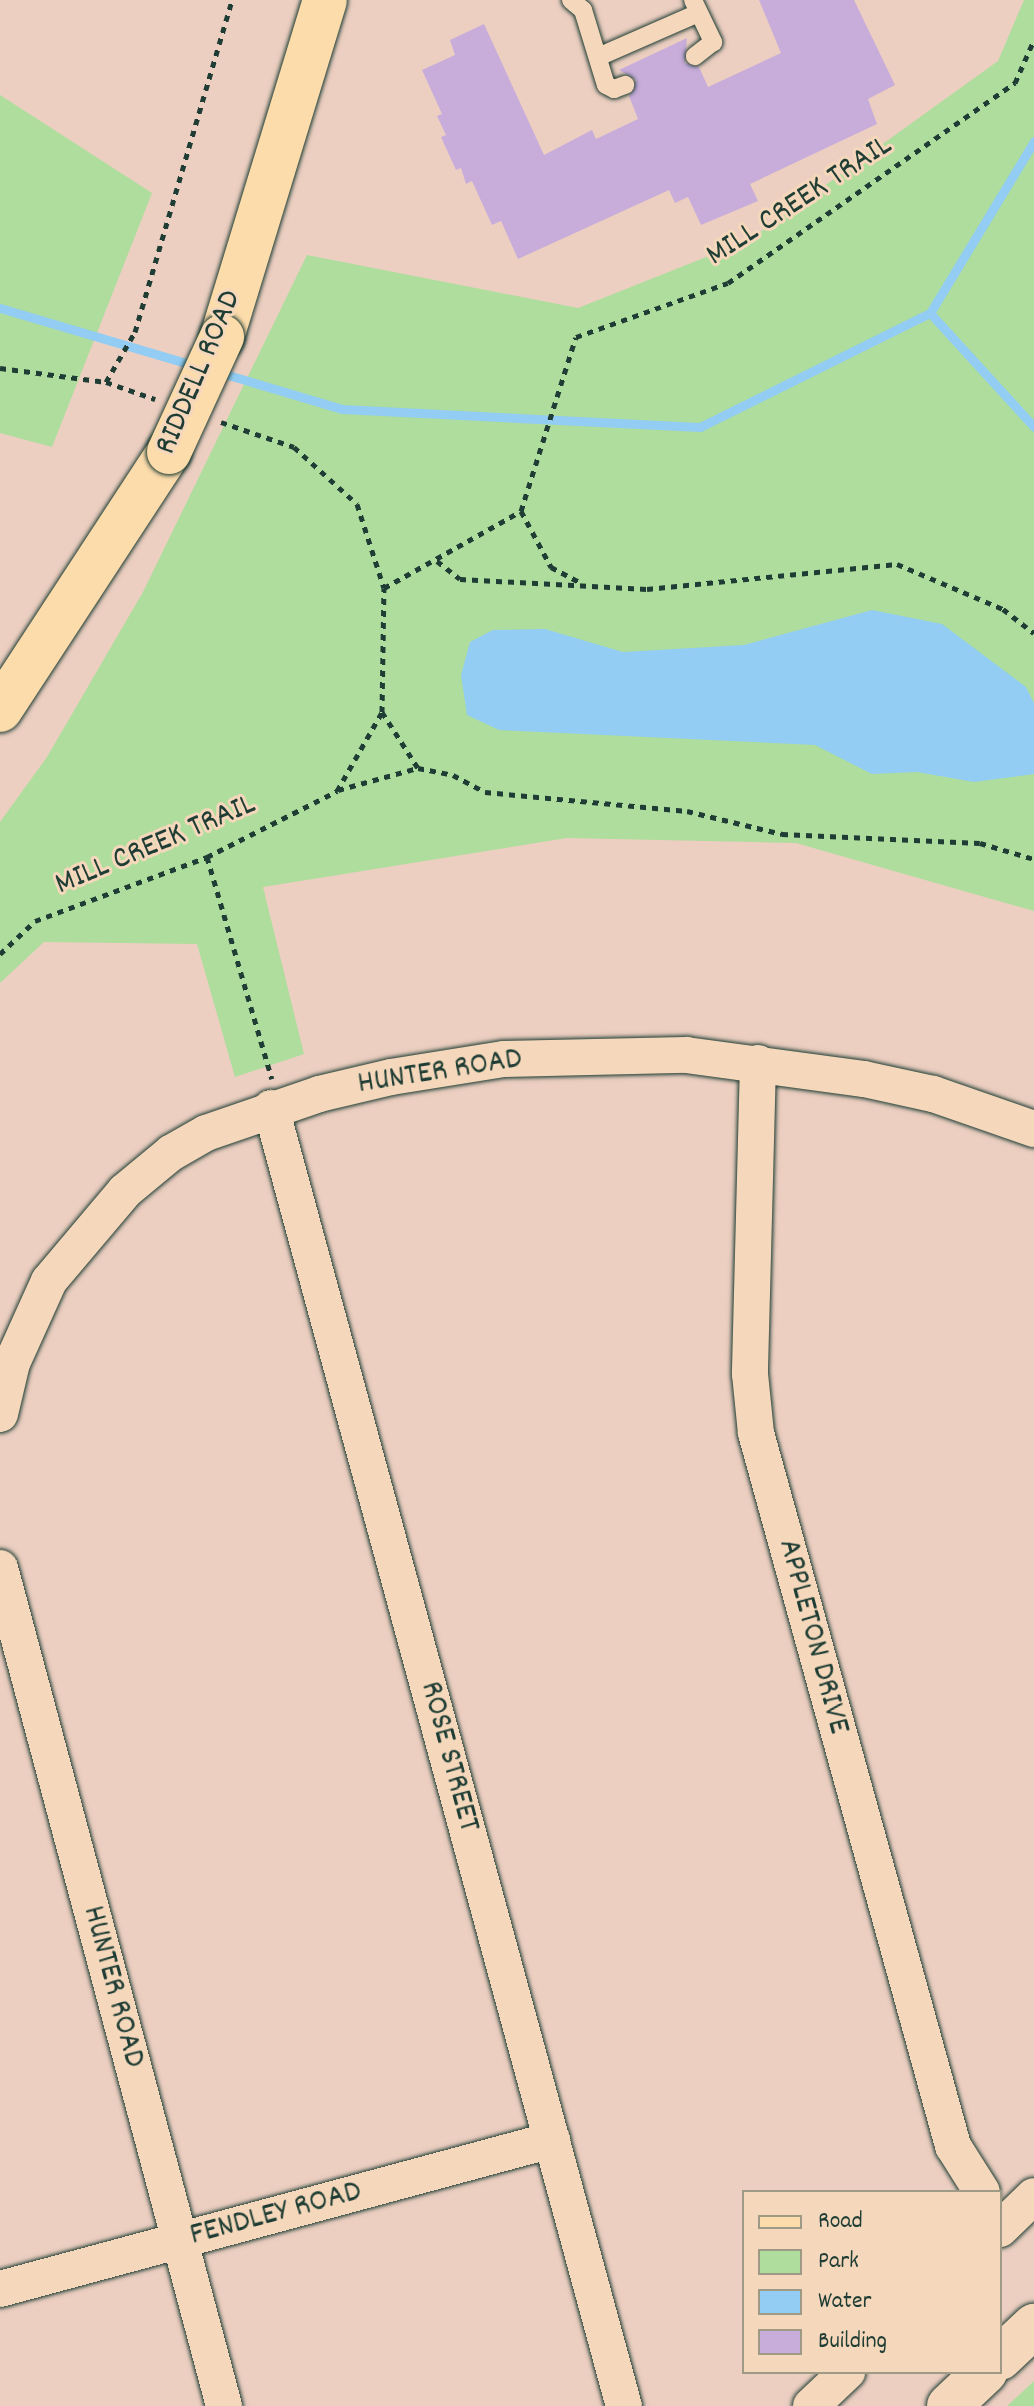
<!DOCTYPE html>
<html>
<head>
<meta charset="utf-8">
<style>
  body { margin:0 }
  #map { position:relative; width:1034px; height:2406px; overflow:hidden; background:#eccfc1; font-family:Dekko,sans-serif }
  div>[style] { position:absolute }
  .green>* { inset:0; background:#aedd9d }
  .water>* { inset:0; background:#93cdf3 }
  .stream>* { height:9px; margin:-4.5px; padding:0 4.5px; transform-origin:4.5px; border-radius:4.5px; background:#93cdf3 }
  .building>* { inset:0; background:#c8addb }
  .path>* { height:5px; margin-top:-2.5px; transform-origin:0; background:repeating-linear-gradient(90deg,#1f3d34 0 6px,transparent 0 12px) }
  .roads { filter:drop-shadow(0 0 2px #1f3d34) drop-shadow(0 0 2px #1f3d34) }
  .lane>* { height:18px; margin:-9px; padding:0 9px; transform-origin:9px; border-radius:9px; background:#f5d8bb }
  .street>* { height:36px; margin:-18px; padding:0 18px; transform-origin:18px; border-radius:18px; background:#f5d8bb }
  .secondary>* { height:44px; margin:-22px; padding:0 22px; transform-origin:22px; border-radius:22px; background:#f5d8bb }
  .primary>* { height:44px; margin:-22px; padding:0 22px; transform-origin:22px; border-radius:22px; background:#fddcac }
  .bridges { filter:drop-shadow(0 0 2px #1f3d34) drop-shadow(0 0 2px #1f3d34) }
  .primary-bridge>* { height:44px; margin:-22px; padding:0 22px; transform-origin:22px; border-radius:22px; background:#fddcac }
  span { translate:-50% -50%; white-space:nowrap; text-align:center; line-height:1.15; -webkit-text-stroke:6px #f5d8bb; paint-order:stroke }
  .street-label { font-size:32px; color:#1f3d34 }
  .legend { position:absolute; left:742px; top:2190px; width:260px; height:184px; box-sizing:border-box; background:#f5d8bb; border:2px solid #9f9a85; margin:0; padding:10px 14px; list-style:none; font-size:24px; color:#1f3d34 }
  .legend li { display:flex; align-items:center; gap:16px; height:40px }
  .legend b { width:40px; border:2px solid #9f9a85 }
</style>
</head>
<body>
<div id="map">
  <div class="green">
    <i style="clip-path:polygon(1024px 0,1034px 0,1034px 911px,796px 843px,567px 838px,263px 887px,304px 1054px,235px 1077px,197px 944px,44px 942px,0 983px,0 822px,47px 757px,143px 592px,307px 255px,578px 308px,749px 240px,998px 61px)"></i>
    <i style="clip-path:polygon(0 95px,152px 193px,52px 447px,0 433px)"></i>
    <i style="clip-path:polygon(1034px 2381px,1034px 2406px,1007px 2406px)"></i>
  </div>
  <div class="water">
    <i style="clip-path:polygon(872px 610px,942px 624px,1026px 687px,1034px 703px,1034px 774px,974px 782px,917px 772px,872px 774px,815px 745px,499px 730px,467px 715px,461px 675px,470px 642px,493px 630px,545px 629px,623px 652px,744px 645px)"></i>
  </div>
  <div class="stream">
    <i style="left:0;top:308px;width:204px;rotate:16.5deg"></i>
    <i style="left:930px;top:313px;width:154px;rotate:47.6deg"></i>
    <i style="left:218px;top:372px;width:129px;rotate:16.6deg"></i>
    <i style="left:342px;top:409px;width:358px;rotate:2.9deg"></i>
    <i style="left:700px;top:427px;width:257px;rotate:-26.4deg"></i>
    <i style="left:930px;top:313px;width:201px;rotate:-58.8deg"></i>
  </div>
  <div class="building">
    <i style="clip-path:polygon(759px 0,854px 0,895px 85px,868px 99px,877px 124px,750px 184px,758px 201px,701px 225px,688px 197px,675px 203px,669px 190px,518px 259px,501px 221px,492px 225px,472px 181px,466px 184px,461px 168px,456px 170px,441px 137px,446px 135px,437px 116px,442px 114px,422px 70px,455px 55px,450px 40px,484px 24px,544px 155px,592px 130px,596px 139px,638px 119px,629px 96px,636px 80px,619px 70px,687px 38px,685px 63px,699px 67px,708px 87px,781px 53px)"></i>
  </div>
  <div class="path">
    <i style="left:0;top:368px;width:107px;rotate:7.5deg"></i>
    <i style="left:106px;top:382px;width:52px;rotate:19.1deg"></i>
    <i style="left:106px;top:382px;width:58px;rotate:-59.9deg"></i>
    <i style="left:135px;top:332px;width:346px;rotate:-73.7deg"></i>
    <i style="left:221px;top:422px;width:77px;rotate:18.9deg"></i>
    <i style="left:294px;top:447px;width:85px;rotate:42.1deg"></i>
    <i style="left:357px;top:504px;width:88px;rotate:72.2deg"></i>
    <i style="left:521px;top:511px;width:64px;rotate:61.8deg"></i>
    <i style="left:551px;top:567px;width:32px;rotate:28deg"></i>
    <i style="left:437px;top:561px;width:29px;rotate:38deg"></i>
    <i style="left:460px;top:579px;width:187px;rotate:3.1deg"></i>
    <i style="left:647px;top:589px;width:251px;rotate:-5.7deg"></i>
    <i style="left:897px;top:564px;width:115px;rotate:23deg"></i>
    <i style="left:1003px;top:609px;width:39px;rotate:38deg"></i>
    <i style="left:382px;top:712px;width:67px;rotate:57.3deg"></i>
    <i style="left:418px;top:768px;width:36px;rotate:11deg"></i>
    <i style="left:453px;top:775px;width:36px;rotate:28deg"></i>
    <i style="left:485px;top:792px;width:203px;rotate:5.4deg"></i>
    <i style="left:687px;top:811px;width:98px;rotate:13.6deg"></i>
    <i style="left:782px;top:834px;width:198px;rotate:2.6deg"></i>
    <i style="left:980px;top:843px;width:56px;rotate:16.5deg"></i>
    <i style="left:338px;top:790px;width:83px;rotate:-15.4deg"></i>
    <i style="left:207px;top:857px;width:231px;rotate:73.7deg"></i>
    <i style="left:0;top:954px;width:48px;rotate:-43.3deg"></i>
    <i style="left:35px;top:921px;width:184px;rotate:-20.4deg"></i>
    <i style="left:207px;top:857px;width:146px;rotate:-26.9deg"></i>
    <i style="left:337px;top:791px;width:91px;rotate:-60.3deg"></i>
    <i style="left:382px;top:712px;width:124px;rotate:-89.1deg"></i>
    <i style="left:384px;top:588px;width:157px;rotate:-29.3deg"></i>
    <i style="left:521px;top:511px;width:182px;rotate:-72.5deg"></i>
    <i style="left:576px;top:337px;width:161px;rotate:-19.6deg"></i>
    <i style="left:728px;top:283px;width:350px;rotate:-34.9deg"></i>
    <i style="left:1015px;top:83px;width:47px;rotate:-66.2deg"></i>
  </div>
  <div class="roads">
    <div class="lane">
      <i style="left:571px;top:0;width:16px;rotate:40deg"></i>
      <i style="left:583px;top:10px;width:78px;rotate:73deg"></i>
      <i style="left:606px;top:85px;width:9px;rotate:27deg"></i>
      <i style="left:614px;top:89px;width:12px;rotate:-20deg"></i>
      <i style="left:693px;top:0;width:47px;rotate:64.5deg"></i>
      <i style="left:713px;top:42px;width:23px;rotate:142deg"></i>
      <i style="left:598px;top:57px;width:109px;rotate:-23.7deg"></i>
    </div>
    <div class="street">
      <i style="left:758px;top:1063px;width:311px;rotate:91.5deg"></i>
      <i style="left:750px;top:1374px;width:59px;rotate:84.2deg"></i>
      <i style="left:756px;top:1433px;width:740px;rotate:74.55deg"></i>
      <i style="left:953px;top:2146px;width:54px;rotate:57.8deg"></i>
      <i style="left:271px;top:1108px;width:1345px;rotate:74.79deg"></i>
      <i style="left:0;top:1414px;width:52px;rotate:-76.8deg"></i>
      <i style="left:12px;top:1363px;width:90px;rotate:-65.7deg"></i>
      <i style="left:49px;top:1281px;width:118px;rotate:-49.8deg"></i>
      <i style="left:125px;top:1191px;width:60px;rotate:-39.6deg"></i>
      <i style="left:171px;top:1153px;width:40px;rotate:-29.7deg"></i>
      <i style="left:206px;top:1133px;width:120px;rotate:-19deg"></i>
      <i style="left:319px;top:1094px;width:74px;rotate:-13.3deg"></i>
      <i style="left:391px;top:1077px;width:114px;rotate:-9.1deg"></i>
      <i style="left:504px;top:1059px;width:182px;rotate:-1.3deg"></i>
      <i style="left:686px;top:1055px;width:180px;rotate:7.7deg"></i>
      <i style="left:864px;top:1079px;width:71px;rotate:12.3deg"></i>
      <i style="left:933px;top:1094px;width:107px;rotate:19.1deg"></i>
      <i style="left:0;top:1568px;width:867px;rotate:75.03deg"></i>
      <i style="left:1000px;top:2229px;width:47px;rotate:-44.1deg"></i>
      <i style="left:0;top:2289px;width:572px;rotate:-15.11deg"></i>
      <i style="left:811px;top:2406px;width:50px;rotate:-43.4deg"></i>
    </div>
    <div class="secondary">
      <i style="left:1000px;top:2358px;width:47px;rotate:-43.3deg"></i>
      <i style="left:949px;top:2406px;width:50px;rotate:-43.4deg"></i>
    </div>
    <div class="primary">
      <i style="left:222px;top:337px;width:352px;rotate:-73deg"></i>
      <i style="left:0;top:710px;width:308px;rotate:-56.8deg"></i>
    </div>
  </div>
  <div class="bridges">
    <div class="primary-bridge">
      <i style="left:169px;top:452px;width:127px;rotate:-65.3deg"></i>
    </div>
  </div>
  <div class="street-label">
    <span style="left:800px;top:202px;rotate:-33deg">MILL CREEK TRAIL</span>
    <span style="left:200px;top:373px;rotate:-67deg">RIDDELL ROAD</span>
    <span style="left:156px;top:846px;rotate:-23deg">MILL CREEK TRAIL</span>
    <span style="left:440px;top:1073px;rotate:-9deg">HUNTER ROAD</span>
    <span style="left:812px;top:1637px;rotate:75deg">APPLETON DRIVE</span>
    <span style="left:448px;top:1757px;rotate:75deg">ROSE STREET</span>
    <span style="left:112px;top:1987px;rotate:75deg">HUNTER ROAD</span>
    <span style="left:276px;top:2215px;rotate:-15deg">FENDLEY ROAD</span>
  </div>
  <ul class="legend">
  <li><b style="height:10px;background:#fddcac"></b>Road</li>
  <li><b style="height:22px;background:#aedd9d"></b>Park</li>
  <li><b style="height:22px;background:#93cdf3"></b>Water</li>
  <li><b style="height:22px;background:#c8addb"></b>Building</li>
  </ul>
</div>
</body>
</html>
